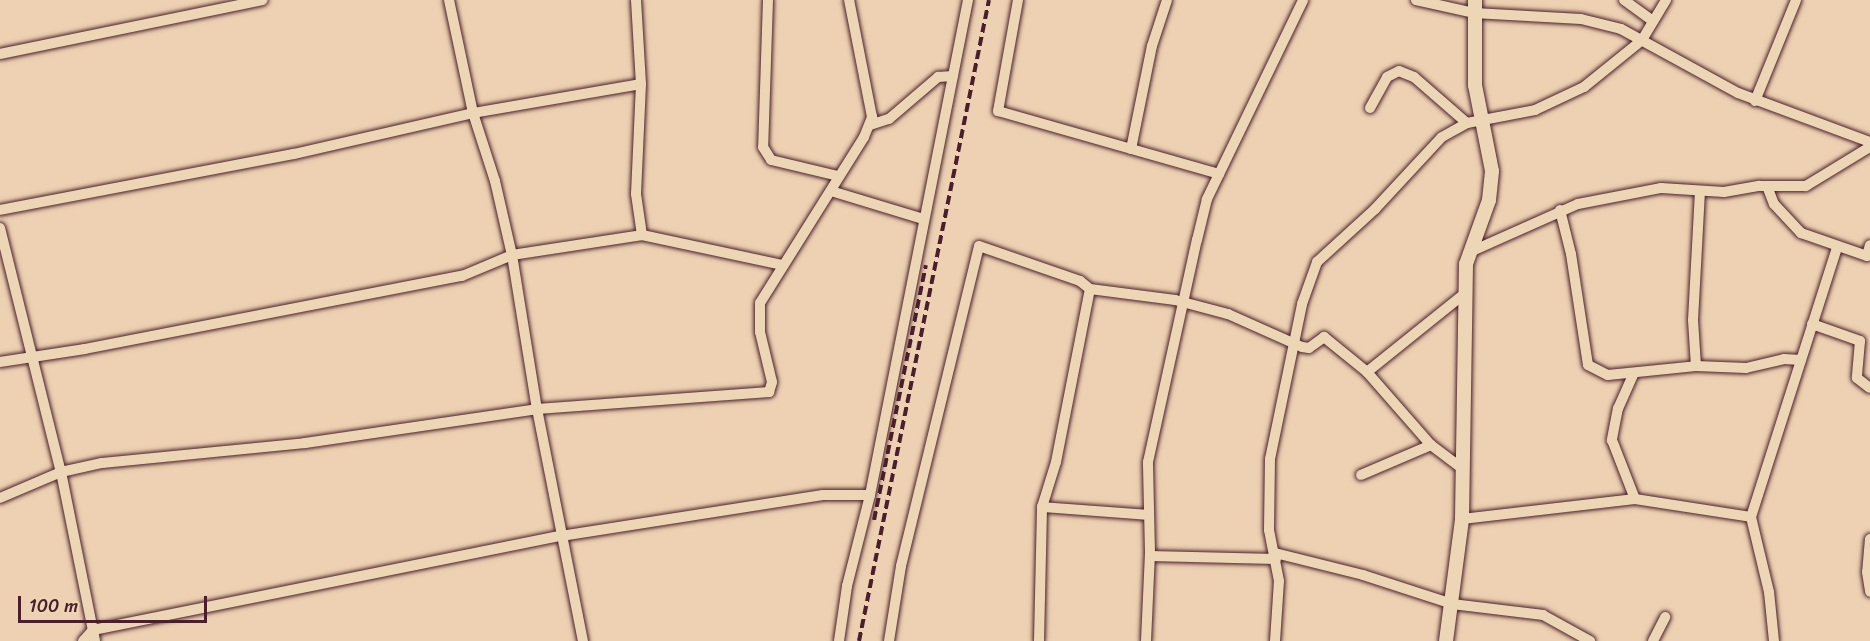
<!DOCTYPE html>
<html>
<head>
<meta charset="utf-8">
<style>
  body { margin:0 }
  #map { position:relative; width:1870px; height:641px; overflow:hidden; background:#edd1b2; font-family:Sriracha,sans-serif }
  div>[style] { position:absolute }
  .roads { filter:drop-shadow(0 0 2px #4a1f2b) drop-shadow(0 0 2px #4a1f2b) }
  .street>* { height:10px; margin:-5px; padding:0 5px; transform-origin:5px; border-radius:5px; background:#edd6b6 }
  .secondary>* { height:14px; margin:-7px; padding:0 7px; transform-origin:7px; border-radius:7px; background:#edd6b6 }
  .rail>* { height:4px; margin-top:-2px; transform-origin:0; background:repeating-linear-gradient(90deg,#4a1f2b 0 9px,transparent 0 13.5px) }
  span { translate:-50% -50%; white-space:nowrap; text-align:center; line-height:1.15; -webkit-text-stroke:6px #edd6b6; paint-order:stroke }
  .scale { position:absolute; left:18px; top:596px; width:189px; height:27px; box-sizing:border-box; border:3px solid #4a1f2b; border-top:0; padding-left:8px; font-size:18px; line-height:21px; white-space:nowrap; color:#4a1f2b; -webkit-text-stroke:4px #edd6b6; paint-order:stroke }
</style>
</head>
<body>
<div id="map">
  <div class="roads">
    <div class="street">
      <i style="left:449px;top:0;width:116px;rotate:78deg"></i>
      <i style="left:473px;top:113px;width:71px;rotate:72.1deg"></i>
      <i style="left:495px;top:181px;width:76px;rotate:77.1deg"></i>
      <i style="left:512px;top:255px;width:156px;rotate:80.8deg"></i>
      <i style="left:537px;top:409px;width:237px;rotate:78.8deg"></i>
      <i style="left:636px;top:0;width:84px;rotate:86.6deg"></i>
      <i style="left:641px;top:84px;width:110px;rotate:92.6deg"></i>
      <i style="left:636px;top:194px;width:41px;rotate:81.7deg"></i>
      <i style="left:768px;top:0;width:147px;rotate:91.9deg"></i>
      <i style="left:763px;top:147px;width:15px;rotate:58deg"></i>
      <i style="left:771px;top:160px;width:69px;rotate:13.4deg"></i>
      <i style="left:1018px;top:0;width:113px;rotate:100.2deg"></i>
      <i style="left:998px;top:111px;width:230px;rotate:15.9deg"></i>
      <i style="left:1416px;top:0;width:59px;rotate:12.6deg"></i>
      <i style="left:1474px;top:13px;width:107px;rotate:3.2deg"></i>
      <i style="left:1581px;top:19px;width:41px;rotate:14deg"></i>
      <i style="left:1621px;top:29px;width:133px;rotate:28.7deg"></i>
      <i style="left:1738px;top:93px;width:141px;rotate:20.4deg"></i>
      <i style="left:1624px;top:0;width:36px;rotate:36deg"></i>
      <i style="left:0;top:54px;width:268px;rotate:-11.6deg"></i>
      <i style="left:1755px;top:101px;width:109px;rotate:-67.9deg"></i>
      <i style="left:1370px;top:108px;width:35px;rotate:-61deg"></i>
      <i style="left:1387px;top:77px;width:13px;rotate:-27deg"></i>
      <i style="left:1399px;top:71px;width:16px;rotate:22deg"></i>
      <i style="left:1414px;top:77px;width:70px;rotate:41deg"></i>
      <i style="left:870px;top:125px;width:20px;rotate:-18deg"></i>
      <i style="left:889px;top:119px;width:65px;rotate:-40.6deg"></i>
      <i style="left:938px;top:77px;width:15px;rotate:-4deg"></i>
      <i style="left:1131px;top:149px;width:105px;rotate:-78.5deg"></i>
      <i style="left:1152px;top:46px;width:48px;rotate:-71.9deg"></i>
      <i style="left:1767px;top:186px;width:19px;rotate:69deg"></i>
      <i style="left:1774px;top:204px;width:40px;rotate:47deg"></i>
      <i style="left:1801px;top:233px;width:70px;rotate:19.2deg"></i>
      <i style="left:1867px;top:256px;width:11px;rotate:-75deg"></i>
      <i style="left:831px;top:191px;width:96px;rotate:16.9deg"></i>
      <i style="left:1700px;top:191px;width:129px;rotate:93.1deg"></i>
      <i style="left:1693px;top:320px;width:46px;rotate:86.3deg"></i>
      <i style="left:1696px;top:366px;width:50px;rotate:2.3deg"></i>
      <i style="left:1746px;top:368px;width:39px;rotate:-13deg"></i>
      <i style="left:1784px;top:359px;width:17px;rotate:3deg"></i>
      <i style="left:0;top:210px;width:299px;rotate:-10.8deg"></i>
      <i style="left:294px;top:154px;width:184px;rotate:-12.9deg"></i>
      <i style="left:473px;top:113px;width:170px;rotate:-9.8deg"></i>
      <i style="left:1560px;top:210px;width:45px;rotate:76deg"></i>
      <i style="left:1571px;top:254px;width:112px;rotate:81.3deg"></i>
      <i style="left:1588px;top:365px;width:22px;rotate:27deg"></i>
      <i style="left:1608px;top:375px;width:88px;rotate:-5.8deg"></i>
      <i style="left:0;top:228px;width:252px;rotate:76deg"></i>
      <i style="left:61px;top:472px;width:172px;rotate:78.6deg"></i>
      <i style="left:1470px;top:252px;width:118px;rotate:-24deg"></i>
      <i style="left:1578px;top:204px;width:85px;rotate:-10.9deg"></i>
      <i style="left:1661px;top:188px;width:63px;rotate:3.6deg"></i>
      <i style="left:1724px;top:192px;width:36px;rotate:-10deg"></i>
      <i style="left:1759px;top:186px;width:47px"></i>
      <i style="left:1806px;top:186px;width:75px;rotate:-31.4deg"></i>
      <i style="left:1812px;top:324px;width:51px;rotate:19.5deg"></i>
      <i style="left:1860px;top:341px;width:37px;rotate:95deg"></i>
      <i style="left:1857px;top:378px;width:16px;rotate:38deg"></i>
      <i style="left:0;top:362px;width:86px;rotate:-8.7deg"></i>
      <i style="left:85px;top:349px;width:384px;rotate:-11deg"></i>
      <i style="left:462px;top:276px;width:54px;rotate:-22.8deg"></i>
      <i style="left:512px;top:255px;width:132px;rotate:-8.7deg"></i>
      <i style="left:642px;top:235px;width:143px;rotate:12.1deg"></i>
      <i style="left:1367px;top:372px;width:124px;rotate:-38.8deg"></i>
      <i style="left:1633px;top:375px;width:36px;rotate:114deg"></i>
      <i style="left:1618px;top:408px;width:33px;rotate:101deg"></i>
      <i style="left:1612px;top:440px;width:63px;rotate:68.7deg"></i>
      <i style="left:1361px;top:475px;width:76px;rotate:-23.2deg"></i>
      <i style="left:0;top:498px;width:66px;rotate:-23.1deg"></i>
      <i style="left:61px;top:472px;width:42px;rotate:-12.4deg"></i>
      <i style="left:102px;top:463px;width:204px;rotate:-5.6deg"></i>
      <i style="left:305px;top:443px;width:234px;rotate:-8.3deg"></i>
      <i style="left:537px;top:409px;width:233px;rotate:-4.2deg"></i>
      <i style="left:769px;top:392px;width:10px;rotate:-73deg"></i>
      <i style="left:772px;top:382px;width:51px;rotate:-103.5deg"></i>
      <i style="left:760px;top:332px;width:29px;rotate:-90deg"></i>
      <i style="left:760px;top:303px;width:196px;rotate:-57.9deg"></i>
      <i style="left:864px;top:137px;width:22px;rotate:-68deg"></i>
      <i style="left:872px;top:117px;width:119px;rotate:-101.1deg"></i>
      <i style="left:1042px;top:507px;width:106px;rotate:4.3deg"></i>
      <i style="left:1462px;top:519px;width:174px;rotate:-6.6deg"></i>
      <i style="left:1635px;top:499px;width:117px;rotate:8.8deg"></i>
      <i style="left:1870px;top:539px;width:33px;rotate:95deg"></i>
      <i style="left:1867px;top:572px;width:20px;rotate:81deg"></i>
      <i style="left:1275px;top:553px;width:91px;rotate:14deg"></i>
      <i style="left:1363px;top:575px;width:94px;rotate:18deg"></i>
      <i style="left:1452px;top:604px;width:92px;rotate:6.9deg"></i>
      <i style="left:1543px;top:615px;width:54px;rotate:29deg"></i>
      <i style="left:1150px;top:556px;width:126px;rotate:1.4deg"></i>
      <i style="left:83px;top:641px;width:15px;rotate:-48deg"></i>
      <i style="left:93px;top:630px;width:477px;rotate:-11.4deg"></i>
      <i style="left:561px;top:536px;width:265px;rotate:-8.9deg"></i>
      <i style="left:823px;top:495px;width:47px"></i>
      <i style="left:839px;top:641px;width:56px;rotate:-81.7deg"></i>
      <i style="left:847px;top:586px;width:94px;rotate:-75.8deg"></i>
      <i style="left:870px;top:495px;width:505px;rotate:-78.8deg"></i>
      <i style="left:889px;top:641px;width:76px;rotate:-80.9deg"></i>
      <i style="left:901px;top:566px;width:329px;rotate:-76.3deg"></i>
      <i style="left:979px;top:246px;width:107px;rotate:19.1deg"></i>
      <i style="left:1080px;top:281px;width:13px;rotate:39deg"></i>
      <i style="left:1090px;top:289px;width:86px;rotate:7.4deg"></i>
      <i style="left:1175px;top:300px;width:55px;rotate:14.8deg"></i>
      <i style="left:1228px;top:314px;width:81px;rotate:24deg"></i>
      <i style="left:1302px;top:347px;width:7px;rotate:8deg"></i>
      <i style="left:1309px;top:348px;width:19px;rotate:-36deg"></i>
      <i style="left:1324px;top:337px;width:55px;rotate:39.1deg"></i>
      <i style="left:1367px;top:372px;width:97px;rotate:48.8deg"></i>
      <i style="left:1431px;top:445px;width:39px;rotate:37deg"></i>
      <i style="left:1039px;top:641px;width:134px;rotate:-88.7deg"></i>
      <i style="left:1042px;top:507px;width:47px;rotate:-72.7deg"></i>
      <i style="left:1056px;top:462px;width:176px;rotate:-78.9deg"></i>
      <i style="left:1146px;top:641px;width:88px;rotate:-87.4deg"></i>
      <i style="left:1150px;top:553px;width:91px;rotate:-91.3deg"></i>
      <i style="left:1148px;top:462px;width:227px;rotate:-77.6deg"></i>
      <i style="left:1197px;top:240px;width:42px;rotate:-76.3deg"></i>
      <i style="left:1207px;top:199px;width:221px;rotate:-64.2deg"></i>
      <i style="left:1275px;top:641px;width:60px;rotate:-86.2deg"></i>
      <i style="left:1279px;top:581px;width:52px;rotate:-101.1deg"></i>
      <i style="left:1269px;top:530px;width:71px;rotate:-89.2deg"></i>
      <i style="left:1270px;top:459px;width:158px;rotate:-78.3deg"></i>
      <i style="left:1302px;top:304px;width:45px;rotate:-70.3deg"></i>
      <i style="left:1317px;top:262px;width:79px;rotate:-42.4deg"></i>
      <i style="left:1375px;top:209px;width:98px;rotate:-47.1deg"></i>
      <i style="left:1442px;top:137px;width:29px;rotate:-29deg"></i>
      <i style="left:1467px;top:123px;width:69px;rotate:-10.8deg"></i>
      <i style="left:1535px;top:110px;width:54px;rotate:-25.1deg"></i>
      <i style="left:1584px;top:87px;width:75px;rotate:-39deg"></i>
      <i style="left:1642px;top:40px;width:47px;rotate:-59deg"></i>
      <i style="left:1653px;top:641px;width:27px;rotate:-63deg"></i>
      <i style="left:1774px;top:641px;width:49px;rotate:-95.8deg"></i>
      <i style="left:1769px;top:592px;width:77px;rotate:-103.5deg"></i>
      <i style="left:1751px;top:517px;width:283px;rotate:-72.3deg"></i>
    </div>
    <div class="secondary">
      <i style="left:1446px;top:641px;width:123px;rotate:-82.5deg"></i>
      <i style="left:1462px;top:519px;width:255px;rotate:-89.1deg"></i>
      <i style="left:1466px;top:264px;width:68px;rotate:-70.2deg"></i>
      <i style="left:1489px;top:200px;width:29px;rotate:-84deg"></i>
      <i style="left:1492px;top:171px;width:88px;rotate:-101.2deg"></i>
      <i style="left:1475px;top:85px;width:85px;rotate:-90deg"></i>
    </div>
  </div>
  <div class="rail">
    <i style="left:874px;top:520px;width:260px;rotate:-78.5deg"></i>
    <i style="left:859px;top:641px;width:654px;rotate:-78.54deg"></i>
  </div>
  <div class="scale">100 m</div>
</div>
</body>
</html>
